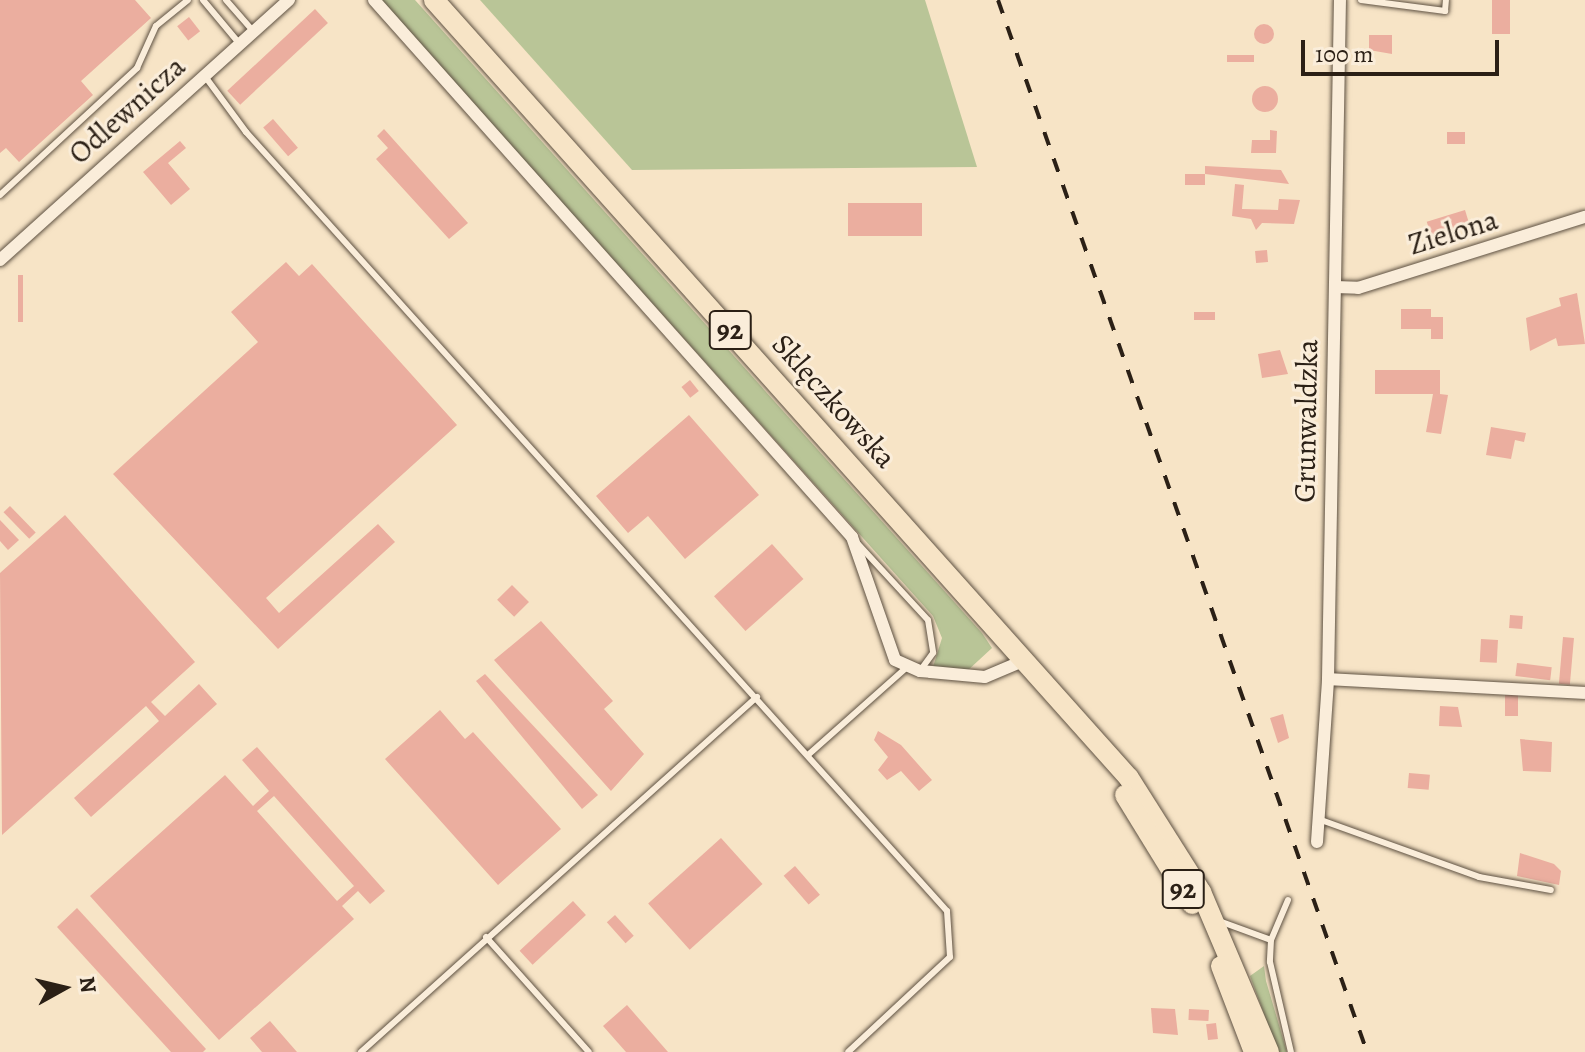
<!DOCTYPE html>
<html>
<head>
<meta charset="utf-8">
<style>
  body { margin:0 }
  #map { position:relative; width:1585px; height:1052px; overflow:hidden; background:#f7e4c6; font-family:Alegreya,serif }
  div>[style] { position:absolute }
  .green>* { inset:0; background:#b9c597 }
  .building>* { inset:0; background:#ebae9f; transform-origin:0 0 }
  .round { border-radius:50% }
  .roads { filter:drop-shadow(0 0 2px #5e5142) drop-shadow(0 0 2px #5e5142) }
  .lane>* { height:6px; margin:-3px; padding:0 3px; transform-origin:3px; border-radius:3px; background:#faedda }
  .street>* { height:12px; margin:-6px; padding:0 6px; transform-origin:6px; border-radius:6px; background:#faedda }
  .primary>* { height:20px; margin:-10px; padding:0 10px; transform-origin:10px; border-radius:10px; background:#f7e4c6 }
  .rail>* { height:4px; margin-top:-2px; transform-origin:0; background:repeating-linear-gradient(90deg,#2b2016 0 14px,transparent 0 28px) }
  span { translate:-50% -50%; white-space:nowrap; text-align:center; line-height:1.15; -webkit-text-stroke:6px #faedda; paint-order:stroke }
  .shield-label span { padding:2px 6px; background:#faedda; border:2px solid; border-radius:6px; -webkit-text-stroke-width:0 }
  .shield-label { font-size:28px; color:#2b2016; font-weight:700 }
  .street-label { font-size:30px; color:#2b2016 }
  .north { position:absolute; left:24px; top:948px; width:80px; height:80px; -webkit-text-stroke:6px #faedda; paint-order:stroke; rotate:82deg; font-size:22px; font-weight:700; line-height:32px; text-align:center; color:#2b2016 }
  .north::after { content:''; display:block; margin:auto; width:28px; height:36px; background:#2b2016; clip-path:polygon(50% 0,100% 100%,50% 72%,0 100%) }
  .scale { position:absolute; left:1301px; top:40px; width:198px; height:36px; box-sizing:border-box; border:4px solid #2b2016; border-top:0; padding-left:10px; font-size:24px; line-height:28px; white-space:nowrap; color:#2b2016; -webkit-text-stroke:6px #faedda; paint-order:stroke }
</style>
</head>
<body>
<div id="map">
  <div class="green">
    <i style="clip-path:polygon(380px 0,415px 0,982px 633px,992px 648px,966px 672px,933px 667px,942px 638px,933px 616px)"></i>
    <i style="clip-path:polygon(480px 0,925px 0,977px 167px,632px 170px)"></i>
    <i style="clip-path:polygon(1264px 966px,1266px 981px,1287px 1052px,1278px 1052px,1250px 976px)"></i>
  </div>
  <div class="building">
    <i style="clip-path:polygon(0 0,135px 0,151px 18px,81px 81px,93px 95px,19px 162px,6px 148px,0 153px)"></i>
    <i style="left:1492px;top:0;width:18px;height:34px"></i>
    <i style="left:315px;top:9px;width:19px;height:120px;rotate:47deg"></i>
    <i style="left:189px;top:17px;width:18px;height:15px;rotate:52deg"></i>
    <i class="round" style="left:1254px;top:24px;width:20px;height:20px"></i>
    <i style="clip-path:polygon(1369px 35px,1392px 35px,1392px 54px,1369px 50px)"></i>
    <i style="left:1227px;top:55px;width:27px;height:7px"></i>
    <i class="round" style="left:1252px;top:86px;width:26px;height:26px"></i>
    <i style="left:273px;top:119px;width:38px;height:13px;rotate:49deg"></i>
    <i style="clip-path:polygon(384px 129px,468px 223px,449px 239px,376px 159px,388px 148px,377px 136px)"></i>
    <i style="clip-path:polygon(1270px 130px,1277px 131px,1276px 153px,1251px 153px,1252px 140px,1270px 140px)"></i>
    <i style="left:1447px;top:132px;width:18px;height:12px"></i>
    <i style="clip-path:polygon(180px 141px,186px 148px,168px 163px,190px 189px,171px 205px,143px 172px)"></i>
    <i style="clip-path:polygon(1205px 166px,1281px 170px,1289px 184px,1205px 174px)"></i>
    <i style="left:1205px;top:174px;width:11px;height:20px;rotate:90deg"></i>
    <i style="clip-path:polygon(1235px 184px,1244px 185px,1242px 209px,1278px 210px,1279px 199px,1300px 200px,1294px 224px,1262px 223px,1256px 230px,1251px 219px,1232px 216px)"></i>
    <i style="left:922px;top:203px;width:33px;height:74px;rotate:90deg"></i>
    <i style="left:1465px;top:210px;width:17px;height:40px;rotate:73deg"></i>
    <i style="left:1267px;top:250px;width:12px;height:12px;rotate:85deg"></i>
    <i style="clip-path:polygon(286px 262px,299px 276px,312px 264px,457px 425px,266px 598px,279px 613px,378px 524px,395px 542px,278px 649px,113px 474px,258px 342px,231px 312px)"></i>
    <i style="left:18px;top:275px;width:5px;height:47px"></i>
    <i style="clip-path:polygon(1577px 293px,1585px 344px,1558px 346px,1556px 338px,1530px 351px,1526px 318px,1561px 306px,1559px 298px)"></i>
    <i style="clip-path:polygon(1401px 309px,1431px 309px,1431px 317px,1443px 317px,1443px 339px,1431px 339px,1431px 329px,1401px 329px)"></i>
    <i style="left:1215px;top:312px;width:8px;height:21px;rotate:90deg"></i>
    <i style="clip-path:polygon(1280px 350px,1288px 374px,1262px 378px,1258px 354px)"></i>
    <i style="clip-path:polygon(1375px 370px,1440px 370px,1440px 394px,1448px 395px,1441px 434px,1426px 432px,1433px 394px,1375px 394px)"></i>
    <i style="left:690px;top:380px;width:14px;height:11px;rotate:51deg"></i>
    <i style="clip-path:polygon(689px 415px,759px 495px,685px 559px,648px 516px,628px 533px,596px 496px)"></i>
    <i style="clip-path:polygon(1491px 427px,1526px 433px,1524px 442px,1515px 440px,1511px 459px,1486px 455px)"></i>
    <i style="left:10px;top:506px;width:37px;height:9px;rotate:46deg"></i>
    <i style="clip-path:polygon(65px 515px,195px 662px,151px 702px,165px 716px,199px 684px,217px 704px,91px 817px,74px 798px,159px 721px,146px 706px,2px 835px,0 573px)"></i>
    <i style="clip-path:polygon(0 520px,19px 540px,8px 550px,0 541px)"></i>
    <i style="left:772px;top:544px;width:47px;height:78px;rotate:48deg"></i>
    <i style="left:512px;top:585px;width:24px;height:21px;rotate:45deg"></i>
    <i style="left:1510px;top:615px;width:13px;height:13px;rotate:4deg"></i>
    <i style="clip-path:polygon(541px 621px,613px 701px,604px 709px,644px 754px,611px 791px,494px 660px)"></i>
    <i style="left:1563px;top:637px;width:11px;height:47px;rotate:5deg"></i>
    <i style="left:1481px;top:639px;width:17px;height:23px;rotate:3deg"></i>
    <i style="left:1517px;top:663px;width:35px;height:13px;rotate:7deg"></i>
    <i style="clip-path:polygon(485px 674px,598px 795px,582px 809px,476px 681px)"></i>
    <i style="left:1505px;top:695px;width:13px;height:21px"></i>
    <i style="clip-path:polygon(1440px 706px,1458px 707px,1462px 727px,1439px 726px)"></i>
    <i style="clip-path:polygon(440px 710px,465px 739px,473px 732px,561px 829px,498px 885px,385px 759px)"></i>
    <i style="clip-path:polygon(1283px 714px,1289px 738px,1278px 743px,1270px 718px)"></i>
    <i style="clip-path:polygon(878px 731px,901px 745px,932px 780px,919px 791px,901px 771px,887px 780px,878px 770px,888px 757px,874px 740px)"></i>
    <i style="clip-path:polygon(1520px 739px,1552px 742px,1551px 772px,1523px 771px)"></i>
    <i style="clip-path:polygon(evenodd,257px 747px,385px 891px,370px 904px,358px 891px,342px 906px,354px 919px,219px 1040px,90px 896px,225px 775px,253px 806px,269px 791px,242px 760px,257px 747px,274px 796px,354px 886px,337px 901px,257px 811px,274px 796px)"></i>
    <i style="left:1409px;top:773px;width:21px;height:15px;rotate:5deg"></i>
    <i style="left:721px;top:838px;width:62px;height:98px;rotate:48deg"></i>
    <i style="clip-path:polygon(1520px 853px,1554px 864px,1561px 871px,1559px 885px,1517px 876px)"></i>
    <i style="left:795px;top:866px;width:38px;height:15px;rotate:49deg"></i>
    <i style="left:573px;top:901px;width:19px;height:73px;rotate:47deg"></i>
    <i style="clip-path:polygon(77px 908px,206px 1049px,203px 1052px,171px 1052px,57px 927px)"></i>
    <i style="left:615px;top:915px;width:28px;height:11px;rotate:48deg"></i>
    <i style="clip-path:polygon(627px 1005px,668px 1052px,626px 1052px,603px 1026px)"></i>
    <i style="clip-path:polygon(1151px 1008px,1175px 1009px,1178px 1035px,1153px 1033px)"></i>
    <i style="left:1189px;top:1009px;width:20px;height:11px;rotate:3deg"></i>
    <i style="clip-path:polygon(270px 1021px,290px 1044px,297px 1052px,262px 1052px,250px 1038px)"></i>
    <i style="left:1216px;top:1023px;width:16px;height:10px;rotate:83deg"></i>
  </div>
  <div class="roads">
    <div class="lane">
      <i style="left:203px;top:0;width:56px;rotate:50.1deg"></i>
      <i style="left:226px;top:0;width:41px;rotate:48.9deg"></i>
      <i style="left:1361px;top:0;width:85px;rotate:7.5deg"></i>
      <i style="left:1445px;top:11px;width:11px;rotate:-85deg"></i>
      <i style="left:204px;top:75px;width:71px;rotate:53.6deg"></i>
      <i style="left:246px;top:132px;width:1048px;rotate:48.02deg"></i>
      <i style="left:947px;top:911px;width:46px;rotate:86.3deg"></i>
      <i style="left:950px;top:957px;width:139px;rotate:137deg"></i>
      <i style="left:0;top:195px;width:187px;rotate:-42.8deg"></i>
      <i style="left:137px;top:68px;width:46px;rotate:-65.7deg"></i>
      <i style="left:156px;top:26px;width:41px;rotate:-39.1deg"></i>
      <i style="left:858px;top:544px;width:103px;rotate:47.4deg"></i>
      <i style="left:928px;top:620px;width:33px;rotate:81deg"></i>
      <i style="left:933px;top:653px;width:22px;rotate:126deg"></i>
      <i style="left:808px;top:755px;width:131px;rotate:-41.6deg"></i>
      <i style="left:1321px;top:820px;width:168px;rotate:19.8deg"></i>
      <i style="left:1479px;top:877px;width:73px;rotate:10.2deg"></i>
      <i style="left:1288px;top:900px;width:43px;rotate:113deg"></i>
      <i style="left:1271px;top:940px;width:22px;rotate:93deg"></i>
      <i style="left:1270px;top:962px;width:92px;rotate:76.9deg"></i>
      <i style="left:1219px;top:921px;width:55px;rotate:20.1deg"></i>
      <i style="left:486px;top:937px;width:154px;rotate:48.2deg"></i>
      <i style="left:361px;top:1052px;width:532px;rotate:-41.88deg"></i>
    </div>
    <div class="street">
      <i style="left:374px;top:0;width:719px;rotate:48.33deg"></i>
      <i style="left:852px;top:537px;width:130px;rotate:70.7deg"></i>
      <i style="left:895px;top:660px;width:27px;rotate:24deg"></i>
      <i style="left:920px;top:671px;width:65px;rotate:5.3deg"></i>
      <i style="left:985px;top:677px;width:43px;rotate:-23deg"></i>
      <i style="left:0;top:260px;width:389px;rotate:-42deg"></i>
      <i style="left:1335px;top:287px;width:23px;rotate:2deg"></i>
      <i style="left:1358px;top:288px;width:238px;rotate:-17.4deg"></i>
      <i style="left:1328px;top:679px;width:257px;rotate:3.1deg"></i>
      <i style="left:1317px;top:842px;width:163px;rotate:-86.1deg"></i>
      <i style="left:1328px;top:679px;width:679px;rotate:-88.99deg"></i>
    </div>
    <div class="primary">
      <i style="left:434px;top:0;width:1043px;rotate:48.23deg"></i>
      <i style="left:1129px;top:778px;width:135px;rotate:57.7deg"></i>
      <i style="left:1201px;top:892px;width:174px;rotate:67deg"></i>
      <i style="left:1125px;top:795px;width:128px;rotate:58.4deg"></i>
      <i style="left:1221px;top:966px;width:92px;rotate:69deg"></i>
    </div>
  </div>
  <div class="rail">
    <i style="left:998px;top:0;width:1115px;rotate:70.67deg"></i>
  </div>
  <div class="shield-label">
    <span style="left:730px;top:330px">92</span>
    <span style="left:1183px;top:889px">92</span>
  </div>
  <div class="street-label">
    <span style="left:127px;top:110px;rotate:-42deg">Odlewnicza</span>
    <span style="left:1453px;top:232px;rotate:-17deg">Zielona</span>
    <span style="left:834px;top:401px;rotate:48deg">Sklęczkowska</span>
    <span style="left:1306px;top:421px;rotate:-89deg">Grunwaldzka</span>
  </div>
  <div class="north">N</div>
  <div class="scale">100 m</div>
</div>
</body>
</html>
